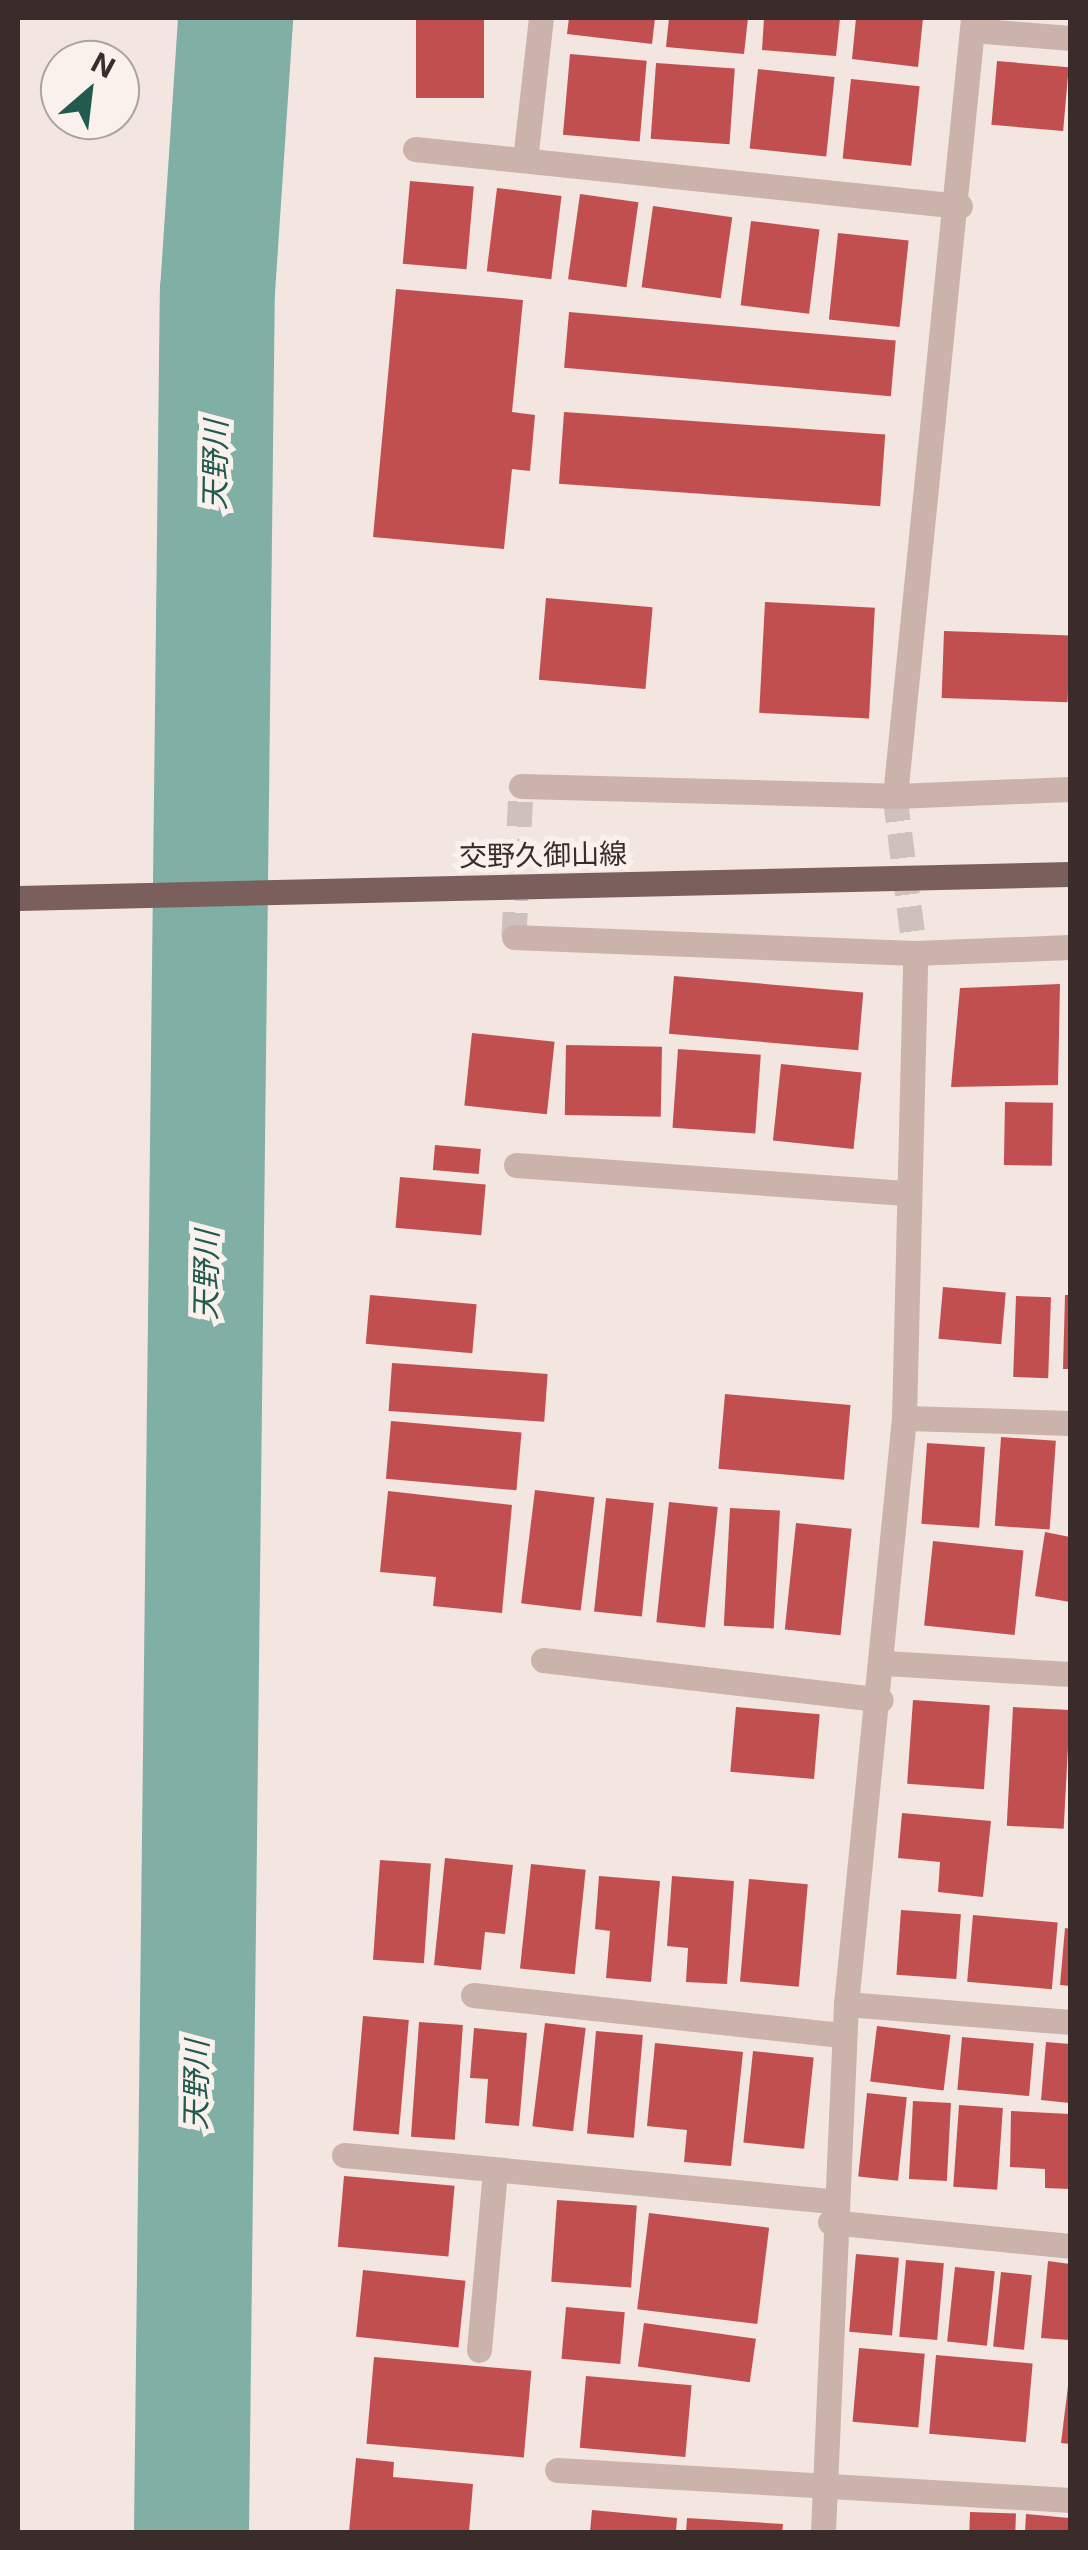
<!DOCTYPE html>
<html>
<head>
<meta charset="utf-8">
<style>
  body { margin:0 }
  #map { position:relative; width:1088px; height:2550px; overflow:hidden; background:#f3e5e0; font-family:Inter,"Noto Sans JP",sans-serif }
  div>[style] { position:absolute }
  .river>* { height:115px; margin:-57.5px; padding:0 57.5px; transform-origin:57.5px; border-radius:57.5px; background:#80afa5 }
  .building>* { inset:0; background:#c24f50; transform-origin:0 0 }
  .minor-tunnel>* { height:25px; margin-top:-12.5px; transform-origin:0; background:repeating-linear-gradient(90deg,#cec0bc 0 25px,transparent 0 37px) }
  .minor>* { height:25px; margin:-12.5px; padding:0 12.5px; transform-origin:12.5px; border-radius:12.5px; background:#cbb3ac }
  .major>* { height:25px; margin:-12.5px; padding:0 12.5px; transform-origin:12.5px; border-radius:12.5px; background:#7a5f5d }
  span { translate:-50% -50%; white-space:nowrap; text-align:center; line-height:1.15; -webkit-text-stroke:10px #faf1ed; paint-order:stroke }
  .street-label { font-size:28px; color:#392c2b }
  .water-label { font-size:30px; color:#215a4f; font-style:italic }
  .frame { position:absolute; inset:0; border:20px solid #392c2b; pointer-events:none }
  .north { position:absolute; left:40px; top:40px; width:100px; height:100px; box-sizing:border-box; background:#faf1ed; border:2px solid #ada29f; border-radius:50%; rotate:28deg; font-size:28px; font-weight:700; line-height:40px; text-align:center; color:#392c2b }
  .north::after { content:''; display:block; margin:auto; width:35px; height:45px; background:#215a4f; clip-path:polygon(50% 0,100% 100%,50% 72%,0 100%) }
</style>
</head>
<body>
<div id="map">
  <div class="river">
    <i style="left:191px;top:2532px;width:2241px;rotate:-89.34deg"></i>
    <i style="left:217px;top:291px;width:274px;rotate:-86.2deg"></i>
  </div>
  <div class="building">
    <i style="left:416px;top:18px;width:68px;height:80px"></i>
    <i style="clip-path:polygon(569px 18px,655px 18px,652px 44px,567px 34px)"></i>
    <i style="clip-path:polygon(669px 18px,748px 18px,744px 54px,666px 47px)"></i>
    <i style="clip-path:polygon(764px 18px,840px 18px,836px 56px,762px 50px)"></i>
    <i style="clip-path:polygon(856px 18px,923px 18px,918px 67px,852px 59px)"></i>
    <i style="left:570px;top:54px;width:77px;height:81px;rotate:5deg"></i>
    <i style="left:997px;top:61px;width:72px;height:64px;rotate:5deg"></i>
    <i style="left:656px;top:63px;width:79px;height:76px;rotate:4deg"></i>
    <i style="left:758px;top:69px;width:77px;height:80px;rotate:6deg"></i>
    <i style="left:851px;top:79px;width:69px;height:80px;rotate:6deg"></i>
    <i style="left:410px;top:181px;width:64px;height:83px;rotate:5deg"></i>
    <i style="left:497px;top:188px;width:65px;height:84px;rotate:7deg"></i>
    <i style="left:580px;top:194px;width:59px;height:86px;rotate:8deg"></i>
    <i style="left:653px;top:206px;width:80px;height:82px;rotate:8deg"></i>
    <i style="left:751px;top:221px;width:69px;height:85px;rotate:7deg"></i>
    <i style="left:838px;top:233px;width:71px;height:87px;rotate:6deg"></i>
    <i style="clip-path:polygon(396px 289px,523px 300px,512px 412px,535px 415px,530px 471px,512px 469px,504px 549px,373px 537px)"></i>
    <i style="left:569px;top:312px;width:328px;height:56px;rotate:5deg"></i>
    <i style="left:564px;top:412px;width:322px;height:72px;rotate:4deg"></i>
    <i style="left:546px;top:598px;width:107px;height:82px;rotate:5deg"></i>
    <i style="left:765px;top:602px;width:110px;height:111px;rotate:3deg"></i>
    <i style="left:944px;top:631px;width:126px;height:67px;rotate:2deg"></i>
    <i style="left:674px;top:976px;width:190px;height:58px;rotate:5deg"></i>
    <i style="clip-path:polygon(1060px 984px,1058px 1085px,951px 1087px,960px 988px)"></i>
    <i style="left:472px;top:1033px;width:83px;height:73px;rotate:6deg"></i>
    <i style="left:566px;top:1045px;width:96px;height:70px;rotate:1deg"></i>
    <i style="left:678px;top:1049px;width:83px;height:79px;rotate:4deg"></i>
    <i style="left:781px;top:1064px;width:81px;height:77px;rotate:6deg"></i>
    <i style="left:1005px;top:1102px;width:48px;height:63px;rotate:1deg"></i>
    <i style="left:435px;top:1145px;width:46px;height:25px;rotate:5deg"></i>
    <i style="left:400px;top:1177px;width:86px;height:51px;rotate:5deg"></i>
    <i style="left:943px;top:1287px;width:63px;height:52px;rotate:5deg"></i>
    <i style="left:370px;top:1295px;width:107px;height:49px;rotate:5deg"></i>
    <i style="clip-path:polygon(1065px 1295px,1070px 1295px,1070px 1369px,1063px 1369px)"></i>
    <i style="left:1016px;top:1296px;width:35px;height:81px;rotate:2deg"></i>
    <i style="left:392px;top:1363px;width:156px;height:48px;rotate:4deg"></i>
    <i style="left:725px;top:1394px;width:126px;height:75px;rotate:5deg"></i>
    <i style="left:391px;top:1421px;width:131px;height:58px;rotate:5deg"></i>
    <i style="left:1001px;top:1437px;width:55px;height:89px;rotate:4deg"></i>
    <i style="left:927px;top:1443px;width:58px;height:81px;rotate:4deg"></i>
    <i style="left:535px;top:1490px;width:60px;height:114px;rotate:7deg"></i>
    <i style="clip-path:polygon(388px 1491px,512px 1505px,502px 1613px,433px 1606px,436px 1577px,380px 1572px)"></i>
    <i style="left:606px;top:1498px;width:48px;height:114px;rotate:6deg"></i>
    <i style="left:669px;top:1502px;width:49px;height:121px;rotate:6deg"></i>
    <i style="left:730px;top:1508px;width:50px;height:118px;rotate:3deg"></i>
    <i style="left:796px;top:1523px;width:56px;height:107px;rotate:6deg"></i>
    <i style="clip-path:polygon(1045px 1532px,1070px 1537px,1070px 1602px,1035px 1596px)"></i>
    <i style="left:933px;top:1541px;width:91px;height:85px;rotate:6deg"></i>
    <i style="left:913px;top:1700px;width:77px;height:84px;rotate:4deg"></i>
    <i style="left:736px;top:1707px;width:84px;height:65px;rotate:5deg"></i>
    <i style="left:1013px;top:1707px;width:57px;height:119px;rotate:3deg"></i>
    <i style="clip-path:polygon(902px 1813px,991px 1821px,983px 1897px,938px 1892px,940px 1862px,898px 1858px)"></i>
    <i style="clip-path:polygon(445px 1858px,513px 1865px,505px 1934px,485px 1932px,481px 1970px,434px 1965px)"></i>
    <i style="left:380px;top:1860px;width:51px;height:100px;rotate:4deg"></i>
    <i style="left:531px;top:1864px;width:55px;height:105px;rotate:6deg"></i>
    <i style="clip-path:polygon(599px 1876px,660px 1881px,651px 1982px,606px 1978px,610px 1931px,595px 1929px)"></i>
    <i style="clip-path:polygon(672px 1876px,734px 1881px,727px 1984px,686px 1982px,688px 1948px,667px 1946px)"></i>
    <i style="left:749px;top:1879px;width:59px;height:103px;rotate:5deg"></i>
    <i style="left:901px;top:1910px;width:60px;height:65px;rotate:4deg"></i>
    <i style="left:973px;top:1915px;width:85px;height:67px;rotate:5deg"></i>
    <i style="clip-path:polygon(1065px 1928px,1070px 1929px,1070px 1986px,1060px 1985px)"></i>
    <i style="left:363px;top:2016px;width:46px;height:115px;rotate:5deg"></i>
    <i style="left:419px;top:2022px;width:44px;height:115px;rotate:4deg"></i>
    <i style="left:545px;top:2023px;width:41px;height:104px;rotate:7deg"></i>
    <i style="left:877px;top:2026px;width:74px;height:56px;rotate:7deg"></i>
    <i style="clip-path:polygon(474px 2028px,527px 2033px,519px 2126px,485px 2123px,488px 2079px,470px 2078px)"></i>
    <i style="left:596px;top:2031px;width:47px;height:103px;rotate:5deg"></i>
    <i style="left:962px;top:2037px;width:72px;height:53px;rotate:5deg"></i>
    <i style="clip-path:polygon(1046px 2042px,1070px 2044px,1070px 2103px,1041px 2100px)"></i>
    <i style="clip-path:polygon(655px 2043px,743px 2052px,731px 2166px,684px 2162px,687px 2130px,647px 2126px)"></i>
    <i style="left:753px;top:2051px;width:61px;height:92px;rotate:6deg"></i>
    <i style="left:867px;top:2093px;width:40px;height:84px;rotate:6deg"></i>
    <i style="left:913px;top:2101px;width:38px;height:78px;rotate:3deg"></i>
    <i style="left:959px;top:2105px;width:44px;height:82px;rotate:4deg"></i>
    <i style="clip-path:polygon(1011px 2111px,1070px 2114px,1070px 2189px,1045px 2188px,1045px 2169px,1010px 2167px)"></i>
    <i style="left:344px;top:2176px;width:111px;height:71px;rotate:5deg"></i>
    <i style="left:557px;top:2200px;width:80px;height:82px;rotate:4deg"></i>
    <i style="left:649px;top:2213px;width:121px;height:97px;rotate:7deg"></i>
    <i style="left:856px;top:2254px;width:43px;height:78px;rotate:5deg"></i>
    <i style="left:906px;top:2260px;width:38px;height:77px;rotate:5deg"></i>
    <i style="clip-path:polygon(1048px 2261px,1070px 2264px,1070px 2340px,1041px 2338px)"></i>
    <i style="left:955px;top:2267px;width:40px;height:75px;rotate:6deg"></i>
    <i style="left:363px;top:2270px;width:103px;height:67px;rotate:6deg"></i>
    <i style="left:1001px;top:2272px;width:31px;height:75px;rotate:6deg"></i>
    <i style="left:566px;top:2307px;width:59px;height:52px;rotate:5deg"></i>
    <i style="left:644px;top:2323px;width:113px;height:44px;rotate:8deg"></i>
    <i style="left:859px;top:2348px;width:66px;height:74px;rotate:5deg"></i>
    <i style="left:936px;top:2355px;width:97px;height:79px;rotate:5deg"></i>
    <i style="left:374px;top:2357px;width:158px;height:87px;rotate:5deg"></i>
    <i style="clip-path:polygon(1070px 2370px,1070px 2444px,1061px 2443px)"></i>
    <i style="left:586px;top:2376px;width:106px;height:72px;rotate:5deg"></i>
    <i style="clip-path:polygon(356px 2458px,394px 2462px,393px 2477px,473px 2484px,469px 2532px,349px 2532px)"></i>
    <i style="clip-path:polygon(592px 2510px,677px 2518px,676px 2532px,590px 2532px)"></i>
    <i style="left:970px;top:2512px;width:46px;height:20px;rotate:2deg"></i>
    <i style="clip-path:polygon(1026px 2514px,1069px 2518px,1068px 2532px,1025px 2532px)"></i>
    <i style="clip-path:polygon(687px 2518px,783px 2524px,782px 2532px,686px 2532px)"></i>
  </div>
  <div class="minor-tunnel">
    <i style="left:895px;top:796px;width:158px;rotate:82.7deg"></i>
    <i style="left:514px;top:937px;width:151px;rotate:-87.3deg"></i>
  </div>
  <div class="minor">
    <i style="left:972px;top:30px;width:98px;rotate:4.7deg"></i>
    <i style="left:415px;top:149px;width:548px;rotate:5.97deg"></i>
    <i style="left:525px;top:160px;width:143px;rotate:-83.6deg"></i>
    <i style="left:521px;top:786px;width:374px;rotate:1.5deg"></i>
    <i style="left:895px;top:796px;width:175px;rotate:-2.3deg"></i>
    <i style="left:895px;top:796px;width:782px;rotate:-84.27deg"></i>
    <i style="left:514px;top:937px;width:401px;rotate:2.3deg"></i>
    <i style="left:915px;top:953px;width:155px;rotate:-2.2deg"></i>
    <i style="left:516px;top:1165px;width:394px;rotate:4.1deg"></i>
    <i style="left:904px;top:1418px;width:166px;rotate:1.7deg"></i>
    <i style="left:543px;top:1660px;width:340px;rotate:6.7deg"></i>
    <i style="left:885px;top:1663px;width:185px;rotate:3.4deg"></i>
    <i style="left:473px;top:1995px;width:373px;rotate:6.2deg"></i>
    <i style="left:846px;top:2004px;width:225px;rotate:4.6deg"></i>
    <i style="left:344px;top:2155px;width:490px;rotate:5.4deg"></i>
    <i style="left:830px;top:2222px;width:241px;rotate:5.7deg"></i>
    <i style="left:479px;top:2350px;width:181px;rotate:-84.9deg"></i>
    <i style="left:557px;top:2470px;width:514px;rotate:3.35deg"></i>
    <i style="left:823px;top:2532px;width:529px;rotate:-87.51deg"></i>
    <i style="left:846px;top:2004px;width:589px;rotate:-84.35deg"></i>
    <i style="left:904px;top:1418px;width:465px;rotate:-88.6deg"></i>
  </div>
  <div class="major">
    <i style="left:18px;top:898px;width:1052px;rotate:-1.31deg"></i>
  </div>
  <div class="street-label">
    <span style="left:543px;top:855px;rotate:-1deg">交野久御山線</span>
  </div>
  <div class="water-label">
    <span style="left:215px;top:465px;rotate:-89deg">天野川</span>
    <span style="left:206px;top:1275px;rotate:-89deg">天野川</span>
    <span style="left:196px;top:2085px;rotate:-89deg">天野川</span>
  </div>
  <div class="frame"></div>
  <div class="north">N</div>
</div>
</body>
</html>
